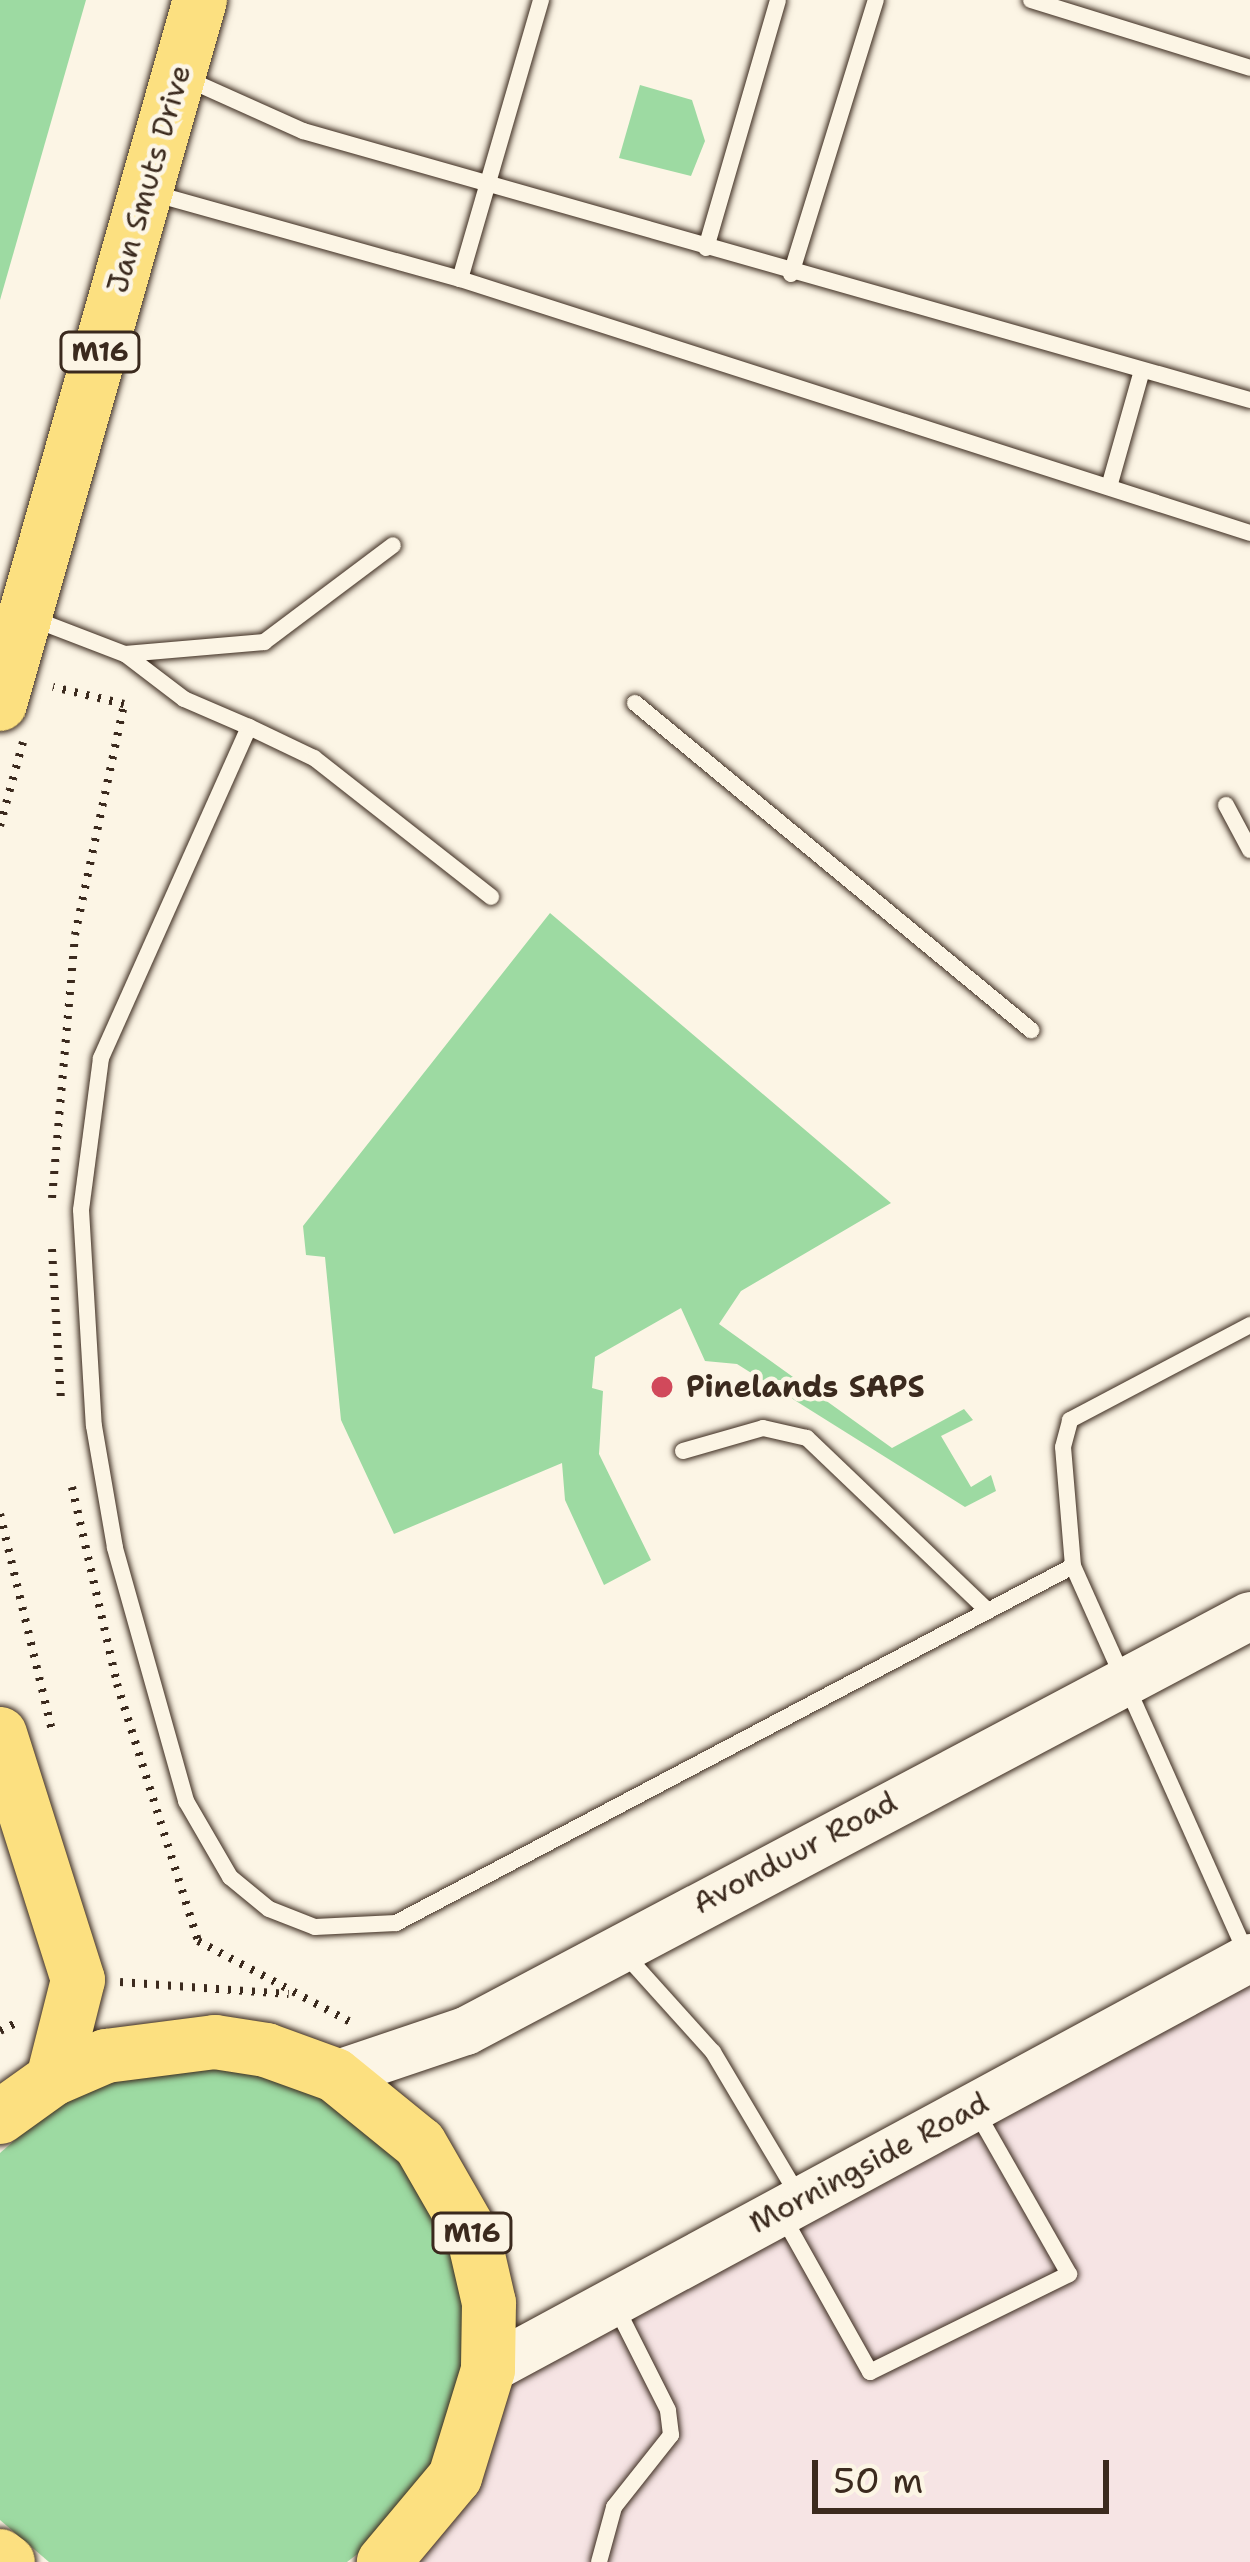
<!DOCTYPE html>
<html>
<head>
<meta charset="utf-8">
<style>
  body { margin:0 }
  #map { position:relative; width:1250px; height:2562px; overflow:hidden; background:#fcf5e5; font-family:"Shantell Sans",sans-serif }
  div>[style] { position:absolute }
  .built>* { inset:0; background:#f6e4e4 }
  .green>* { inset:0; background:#9ddaa2 }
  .path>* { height:8px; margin-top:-4px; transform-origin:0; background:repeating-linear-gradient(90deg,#3b2a1e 0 3px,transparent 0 12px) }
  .roads { filter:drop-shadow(0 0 3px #3b2a1e) drop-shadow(0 0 3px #3b2a1e) }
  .lane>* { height:16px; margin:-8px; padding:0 8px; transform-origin:8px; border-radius:8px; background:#fcf5e5 }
  .secondary>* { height:48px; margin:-24px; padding:0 24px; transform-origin:24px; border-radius:24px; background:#fcf5e5 }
  .primary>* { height:54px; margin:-27px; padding:0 27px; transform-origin:27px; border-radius:27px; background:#fce080 }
  .dots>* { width:33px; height:33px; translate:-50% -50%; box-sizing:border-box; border:6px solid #fcf5e5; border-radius:50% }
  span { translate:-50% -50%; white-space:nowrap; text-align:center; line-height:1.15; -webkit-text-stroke:9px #fcf5e5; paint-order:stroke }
  .shield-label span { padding:3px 9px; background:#fcf5e5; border:3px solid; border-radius:9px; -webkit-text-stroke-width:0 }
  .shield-label { font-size:27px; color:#3b2a1e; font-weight:700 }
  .street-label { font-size:30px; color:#3b2a1e }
  .poi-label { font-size:30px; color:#3b2a1e; font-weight:700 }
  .left { translate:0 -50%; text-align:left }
  .scale { position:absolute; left:812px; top:2460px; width:297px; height:54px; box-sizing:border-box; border:6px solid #3b2a1e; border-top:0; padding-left:15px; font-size:36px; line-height:42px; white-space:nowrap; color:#3b2a1e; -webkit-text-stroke:9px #fcf5e5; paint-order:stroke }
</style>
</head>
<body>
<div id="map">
  <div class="built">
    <i style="clip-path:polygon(1250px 1958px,1250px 2562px,384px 2562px,485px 2393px)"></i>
  </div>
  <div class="green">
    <i style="clip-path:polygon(0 0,86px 0,0 300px)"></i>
    <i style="clip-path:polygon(640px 85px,692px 100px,705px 141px,691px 176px,619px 158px)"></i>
    <i style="clip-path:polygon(550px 913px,891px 1203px,741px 1291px,719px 1324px,892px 1448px,964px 1409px,973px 1420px,941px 1436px,971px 1487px,991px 1475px,996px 1491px,965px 1507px,737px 1364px,705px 1361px,681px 1308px,595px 1357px,592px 1388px,603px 1391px,599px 1454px,651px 1560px,604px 1585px,565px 1500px,562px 1463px,394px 1534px,341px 1420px,325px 1257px,306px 1255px,303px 1226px)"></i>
    <i style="clip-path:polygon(184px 2065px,257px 2071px,326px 2096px,386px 2139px,448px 2230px,469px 2338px,445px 2446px,381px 2536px,347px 2562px,49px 2562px,0 2520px,0 2153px,46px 2113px,111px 2079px)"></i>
  </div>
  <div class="path">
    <i style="left:0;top:826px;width:87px;rotate:-74.7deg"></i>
    <i style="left:52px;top:1198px;width:264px;rotate:-85deg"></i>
    <i style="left:75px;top:935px;width:236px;rotate:-78deg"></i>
    <i style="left:124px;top:704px;width:73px;rotate:-166.5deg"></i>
    <i style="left:52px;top:1249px;width:152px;rotate:86.6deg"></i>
    <i style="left:72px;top:1487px;width:202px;rotate:77.1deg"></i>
    <i style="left:117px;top:1684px;width:269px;rotate:72.5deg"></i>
    <i style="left:198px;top:1941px;width:179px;rotate:28deg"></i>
    <i style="left:0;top:1514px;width:223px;rotate:76.5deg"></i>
    <i style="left:120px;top:1982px;width:169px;rotate:4.1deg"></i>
    <i style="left:0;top:2031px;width:22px;rotate:-27deg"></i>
  </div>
  <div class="roads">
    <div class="lane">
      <i style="left:1031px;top:0;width:229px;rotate:17.2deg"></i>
      <i style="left:185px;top:78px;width:129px;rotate:24.2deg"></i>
      <i style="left:303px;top:131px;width:984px;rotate:15.86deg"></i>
      <i style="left:152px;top:193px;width:320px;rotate:15.6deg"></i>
      <i style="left:460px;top:279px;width:830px;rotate:17.82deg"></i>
      <i style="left:706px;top:248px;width:258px;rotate:-73.8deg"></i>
      <i style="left:791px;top:274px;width:287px;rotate:-72.8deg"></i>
      <i style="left:460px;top:279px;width:291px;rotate:-73.8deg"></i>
      <i style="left:1109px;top:487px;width:117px;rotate:-74.2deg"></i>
      <i style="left:31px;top:618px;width:101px;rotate:21deg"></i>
      <i style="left:125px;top:654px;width:74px;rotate:37.3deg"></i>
      <i style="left:184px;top:699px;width:71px;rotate:23.3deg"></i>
      <i style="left:249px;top:727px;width:363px;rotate:114.1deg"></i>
      <i style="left:101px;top:1058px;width:153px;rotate:97.5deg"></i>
      <i style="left:81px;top:1210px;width:216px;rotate:86.6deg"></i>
      <i style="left:94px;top:1426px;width:124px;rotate:80.2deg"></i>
      <i style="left:115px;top:1548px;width:263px;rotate:74.3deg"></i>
      <i style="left:186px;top:1801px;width:88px;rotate:59.9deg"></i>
      <i style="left:230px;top:1877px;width:50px;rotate:39.4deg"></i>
      <i style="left:269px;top:1909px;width:49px;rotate:21.4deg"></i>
      <i style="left:315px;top:1927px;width:81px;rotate:-2.8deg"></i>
      <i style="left:396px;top:1923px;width:765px;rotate:-27.8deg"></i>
      <i style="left:1073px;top:1566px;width:424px;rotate:65.9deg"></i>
      <i style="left:125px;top:654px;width:140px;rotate:-4.9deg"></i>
      <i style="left:264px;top:642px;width:161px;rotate:-36.9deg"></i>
      <i style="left:635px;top:703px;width:514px;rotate:39.55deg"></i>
      <i style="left:249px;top:727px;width:72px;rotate:25.5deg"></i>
      <i style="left:314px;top:758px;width:225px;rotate:38.1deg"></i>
      <i style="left:1226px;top:805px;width:51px;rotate:61.9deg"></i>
      <i style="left:683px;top:1451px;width:83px;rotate:-16deg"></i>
      <i style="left:763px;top:1428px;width:45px;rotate:12.8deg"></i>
      <i style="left:807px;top:1438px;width:250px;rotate:43.7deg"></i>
      <i style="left:1073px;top:1566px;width:119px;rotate:-94.8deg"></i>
      <i style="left:1063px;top:1447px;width:28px;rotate:-75deg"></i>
      <i style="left:1070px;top:1420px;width:204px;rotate:-27.8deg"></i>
      <i style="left:622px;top:1951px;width:136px;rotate:48deg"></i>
      <i style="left:713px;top:2052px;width:169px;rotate:59.3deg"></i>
      <i style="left:782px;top:2215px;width:180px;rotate:60.7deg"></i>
      <i style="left:870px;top:2372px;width:222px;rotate:-26.2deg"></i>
      <i style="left:1069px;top:2274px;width:185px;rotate:-119.7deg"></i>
      <i style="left:599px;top:2562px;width:57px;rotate:-74.7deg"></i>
      <i style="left:614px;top:2507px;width:92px;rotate:-51.6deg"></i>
      <i style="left:671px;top:2435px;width:25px;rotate:-97deg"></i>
      <i style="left:668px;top:2410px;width:118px;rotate:-116.8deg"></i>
    </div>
    <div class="secondary">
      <i style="left:335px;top:2075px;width:138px;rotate:-18.6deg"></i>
      <i style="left:466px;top:2031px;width:887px;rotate:-27.89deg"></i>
      <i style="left:488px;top:2370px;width:866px;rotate:-28.4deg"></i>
    </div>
    <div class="primary">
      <i style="left:0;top:704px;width:732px;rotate:-74.14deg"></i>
      <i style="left:0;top:1734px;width:258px;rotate:72.4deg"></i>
      <i style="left:78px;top:1980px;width:102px;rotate:104.2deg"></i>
      <i style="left:0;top:2117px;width:65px;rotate:-35.6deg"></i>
      <i style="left:53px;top:2079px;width:58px;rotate:-23.5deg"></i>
      <i style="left:106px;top:2056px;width:110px;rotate:-7.3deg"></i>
      <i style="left:215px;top:2042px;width:52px;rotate:8.9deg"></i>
      <i style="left:266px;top:2050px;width:73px;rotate:19.9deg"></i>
      <i style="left:335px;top:2075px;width:109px;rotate:39.1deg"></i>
      <i style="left:420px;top:2144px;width:108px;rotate:60.1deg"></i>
      <i style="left:474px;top:2238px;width:67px;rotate:77deg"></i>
      <i style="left:489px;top:2303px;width:67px;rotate:90.9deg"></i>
      <i style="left:488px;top:2370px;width:112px;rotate:107.1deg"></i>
      <i style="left:455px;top:2477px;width:111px;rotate:129.9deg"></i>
      <i style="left:0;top:2556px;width:10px;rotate:37deg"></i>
    </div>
  </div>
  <div class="dots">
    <i style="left:662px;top:1387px;background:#d1495b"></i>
  </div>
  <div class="shield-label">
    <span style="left:100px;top:352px">M16</span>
    <span style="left:472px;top:2233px">M16</span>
  </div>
  <div class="street-label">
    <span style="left:149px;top:179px;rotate:-74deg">Jan Smuts Drive</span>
    <span style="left:795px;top:1853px;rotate:-28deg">Avonduur Road</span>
    <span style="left:869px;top:2163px;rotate:-28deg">Morningside Road</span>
  </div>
  <div class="poi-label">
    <span class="left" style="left:686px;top:1387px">Pinelands SAPS</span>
  </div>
  <div class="scale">50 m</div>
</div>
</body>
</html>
